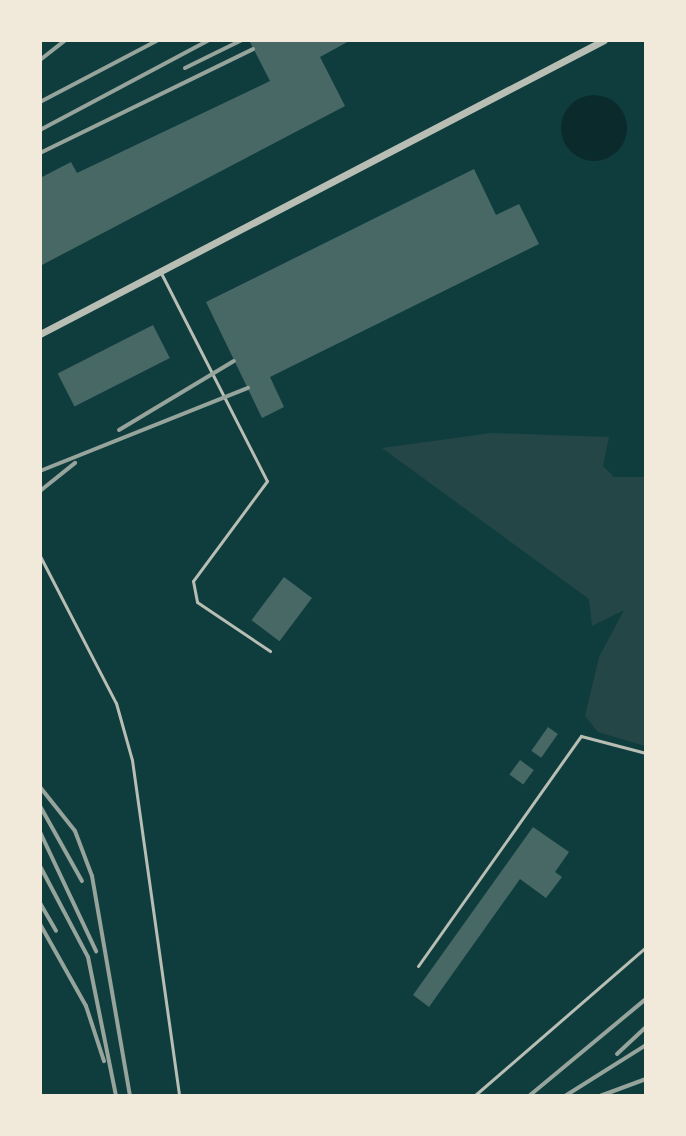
<!DOCTYPE html>
<html>
<head>
<meta charset="utf-8">
<style>
  body { margin:0 }
  #map { position:relative; width:686px; height:1136px; overflow:hidden; background:#0f3d3e; font-family:Helvetica,sans-serif }
  div>[style] { position:absolute }
  .green>* { inset:0; background:#244646 }
  .water>* { inset:0; background:#0a2a2b }
  .round { border-radius:50% }
  .building>* { inset:0; background:#486865; transform-origin:0 0 }
  .service>* { height:3px; margin:-1.5px; padding:0 1.5px; transform-origin:1.5px; border-radius:1.5px; background:#b8beb3 }
  .minor>* { height:7px; margin:-3.5px; padding:0 3.5px; transform-origin:3.5px; border-radius:3.5px; background:#b8beb3 }
  .rail>* { height:4px; margin:-2px; padding:0 2px; transform-origin:2px; border-radius:2px; background:#97a49c }
  span { translate:-50% -50%; white-space:nowrap; text-align:center; line-height:1.15; -webkit-text-stroke:8px #f1e9da; paint-order:stroke }
  .frame { position:absolute; inset:0; border:42px solid #f1e9da; pointer-events:none }
</style>
</head>
<body>
<div id="map">
  <div class="green">
    <i style="clip-path:polygon(491px 433px,609px 437px,603px 466px,614px 477px,646px 477px,645px 746px,598px 732px,585px 716px,599px 657px,624px 610px,592px 626px,589px 599px,382px 448px)"></i>
  </div>
  <div class="water">
    <i class="round" style="left:561px;top:95px;width:66px;height:66px"></i>
  </div>
  <div class="building">
    <i style="clip-path:polygon(249px 40px,351px 40px,320px 57px,345px 106px,40px 266px,40px 178px,71px 162px,77px 173px,270px 81px)"></i>
    <i style="clip-path:polygon(474px 169px,496px 215px,519px 204px,539px 244px,270px 377px,284px 407px,262px 418px,206px 302px)"></i>
    <i style="left:153px;top:325px;width:37px;height:107px;rotate:63deg"></i>
    <i style="left:284px;top:577px;width:35px;height:54px;rotate:37deg"></i>
    <i style="left:548px;top:727px;width:12px;height:29px;rotate:35deg"></i>
    <i style="left:520px;top:760px;width:17px;height:18px;rotate:36deg"></i>
    <i style="clip-path:polygon(533px 827px,569px 852px,555px 872px,562px 877px,546px 898px,520px 879px,429px 1007px,413px 995px)"></i>
  </div>
  <div class="service">
    <i style="left:161px;top:273px;width:233px;rotate:63deg"></i>
    <i style="left:267px;top:481px;width:124px;rotate:126.5deg"></i>
    <i style="left:193px;top:581px;width:21px;rotate:79deg"></i>
    <i style="left:197px;top:602px;width:88px;rotate:33.9deg"></i>
    <i style="left:40px;top:556px;width:165px;rotate:62.7deg"></i>
    <i style="left:116px;top:703px;width:59px;rotate:74.3deg"></i>
    <i style="left:132px;top:760px;width:339px;rotate:82deg"></i>
    <i style="left:418px;top:966px;width:282px;rotate:-54.7deg"></i>
    <i style="left:581px;top:736px;width:67px;rotate:14.7deg"></i>
    <i style="left:474px;top:1096px;width:228px;rotate:-40.9deg"></i>
  </div>
  <div class="minor">
    <i style="left:40px;top:334px;width:636px;rotate:-27.53deg"></i>
  </div>
  <div class="rail">
    <i style="left:40px;top:60px;width:33px;rotate:-38deg"></i>
    <i style="left:185px;top:68px;width:64px;rotate:-26.2deg"></i>
    <i style="left:40px;top:102px;width:133px;rotate:-27.7deg"></i>
    <i style="left:40px;top:130px;width:191px;rotate:-28deg"></i>
    <i style="left:40px;top:153px;width:237px;rotate:-26deg"></i>
    <i style="left:119px;top:430px;width:134px;rotate:-31deg"></i>
    <i style="left:40px;top:471px;width:224px;rotate:-21.8deg"></i>
    <i style="left:40px;top:491px;width:45px;rotate:-38.7deg"></i>
    <i style="left:40px;top:787px;width:56px;rotate:51.5deg"></i>
    <i style="left:75px;top:831px;width:48px;rotate:69.3deg"></i>
    <i style="left:92px;top:876px;width:223px;rotate:80.2deg"></i>
    <i style="left:40px;top:806px;width:86px;rotate:60.8deg"></i>
    <i style="left:40px;top:832px;width:132px;rotate:64.8deg"></i>
    <i style="left:40px;top:866px;width:103px;rotate:62.2deg"></i>
    <i style="left:88px;top:957px;width:142px;rotate:78.6deg"></i>
    <i style="left:40px;top:903px;width:32px;rotate:60deg"></i>
    <i style="left:40px;top:924px;width:94px;rotate:60.7deg"></i>
    <i style="left:86px;top:1006px;width:58px;rotate:71.9deg"></i>
    <i style="left:617px;top:1054px;width:40px;rotate:-43deg"></i>
    <i style="left:529px;top:1096px;width:152px;rotate:-39.7deg"></i>
    <i style="left:565px;top:1096px;width:96px;rotate:-32.2deg"></i>
    <i style="left:600px;top:1096px;width:49px;rotate:-20.3deg"></i>
  </div>
  <div class="frame"></div>
</div>
</body>
</html>
